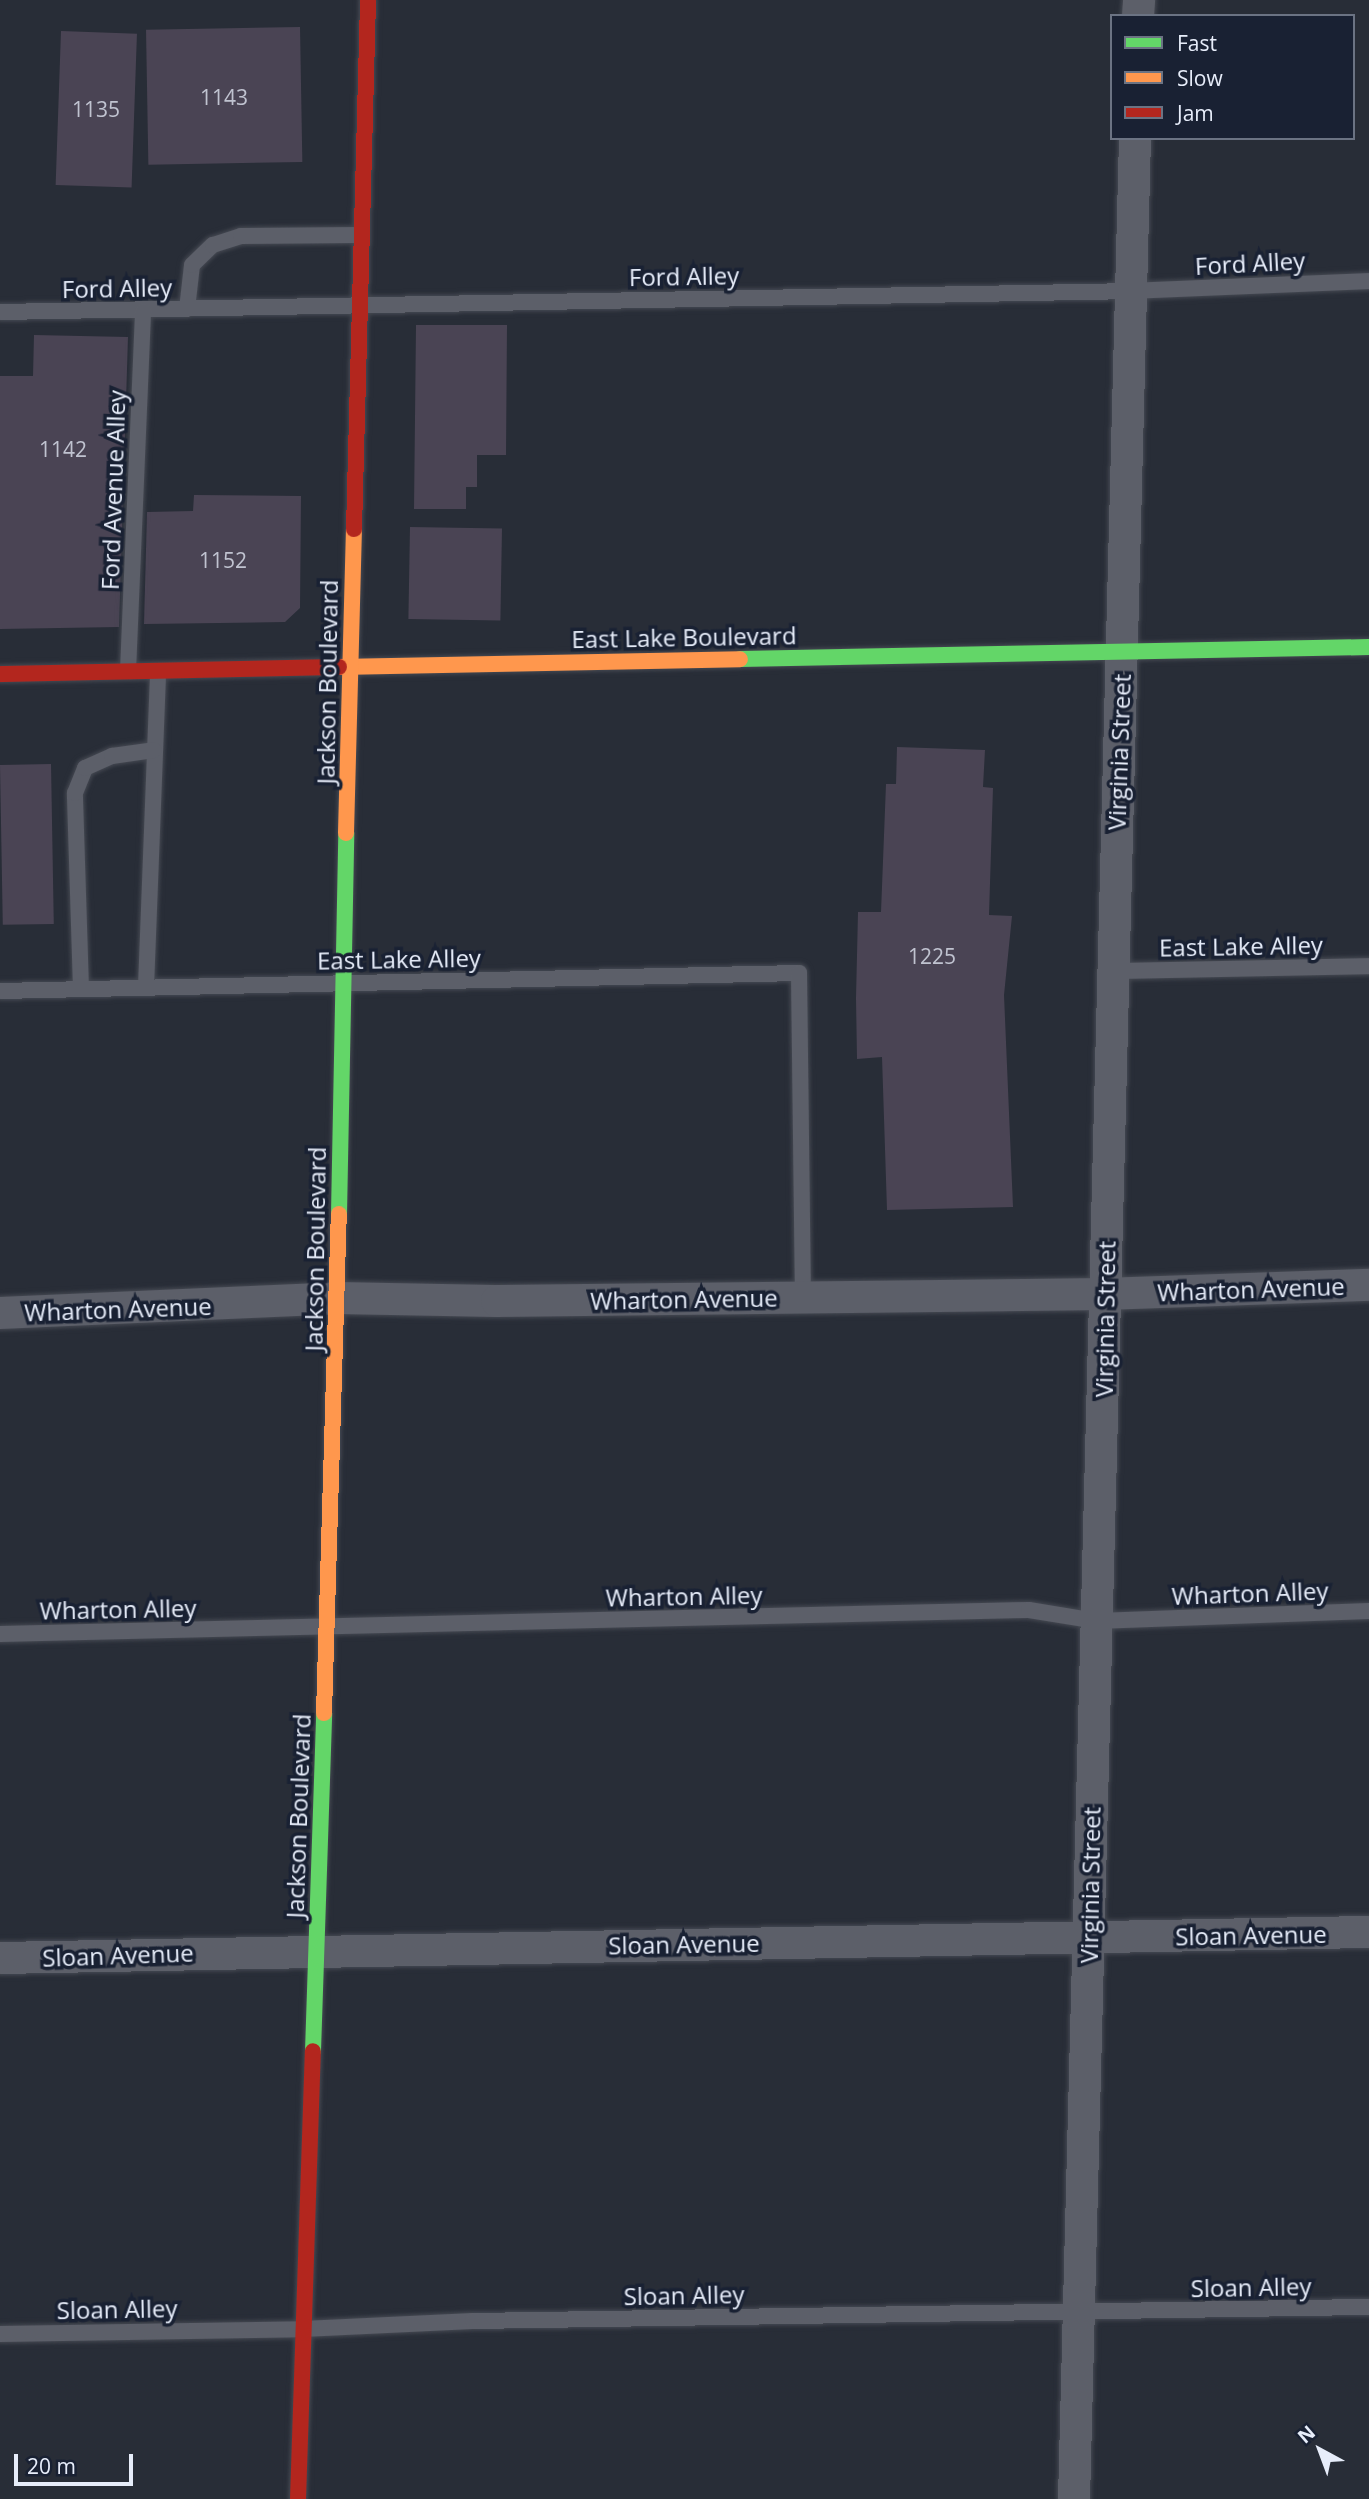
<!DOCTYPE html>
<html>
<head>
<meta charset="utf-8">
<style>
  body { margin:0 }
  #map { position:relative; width:1369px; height:2499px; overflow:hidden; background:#282d37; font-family:"Open Sans",sans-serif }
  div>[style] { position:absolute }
  .building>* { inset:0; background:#4a4454; transform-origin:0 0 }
  .roads { filter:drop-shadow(0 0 2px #454952) drop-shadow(0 0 2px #454952) }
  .lane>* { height:16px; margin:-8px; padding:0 8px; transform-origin:8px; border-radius:8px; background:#5c5f69 }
  .street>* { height:32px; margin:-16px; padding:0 16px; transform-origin:16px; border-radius:16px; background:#5c5f69 }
  .fast>* { height:16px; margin:-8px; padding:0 8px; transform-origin:8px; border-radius:8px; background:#63d668 }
  .slow>* { height:16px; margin:-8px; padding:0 8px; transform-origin:8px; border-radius:8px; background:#ff974d }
  .jam>* { height:16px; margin:-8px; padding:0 8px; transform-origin:8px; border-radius:8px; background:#b3261e }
  span { translate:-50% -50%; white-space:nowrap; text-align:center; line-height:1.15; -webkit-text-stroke:7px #192133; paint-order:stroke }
  .number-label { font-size:21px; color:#c0c3d0 }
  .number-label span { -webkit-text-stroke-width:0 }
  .street-label { font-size:24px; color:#e7edfa }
  .legend { position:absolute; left:1110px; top:14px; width:245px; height:126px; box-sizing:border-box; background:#192133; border:2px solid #6b7383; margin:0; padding:9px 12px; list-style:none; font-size:21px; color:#e7edfa }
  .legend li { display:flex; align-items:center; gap:14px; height:35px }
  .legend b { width:35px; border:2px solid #6b7383 }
  .north { position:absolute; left:1285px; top:2415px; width:70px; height:70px; -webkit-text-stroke:5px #192133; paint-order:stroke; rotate:319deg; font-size:19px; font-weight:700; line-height:28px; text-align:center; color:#e7edfa }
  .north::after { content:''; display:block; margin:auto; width:24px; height:32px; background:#e7edfa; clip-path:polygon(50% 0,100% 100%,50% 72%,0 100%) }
  .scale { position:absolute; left:14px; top:2454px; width:119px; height:32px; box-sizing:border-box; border:4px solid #e7edfa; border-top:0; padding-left:9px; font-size:21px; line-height:24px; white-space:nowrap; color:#e7edfa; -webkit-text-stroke:5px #192133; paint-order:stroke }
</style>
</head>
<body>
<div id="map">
  <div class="building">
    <i style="left:300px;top:27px;width:135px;height:154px;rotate:89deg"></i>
    <i style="left:61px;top:31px;width:76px;height:154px;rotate:2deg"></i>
    <i style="clip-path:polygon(416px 325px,507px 325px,506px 455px,477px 455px,477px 487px,466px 487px,466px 509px,414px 509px)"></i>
    <i style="clip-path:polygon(34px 335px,128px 337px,119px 627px,0 629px,0 376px,33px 376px)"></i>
    <i style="clip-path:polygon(194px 495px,301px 496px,300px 608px,285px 622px,144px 624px,147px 512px,193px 511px)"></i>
    <i style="left:410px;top:527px;width:92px;height:92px;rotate:1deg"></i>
    <i style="clip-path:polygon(897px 747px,985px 750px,983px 787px,993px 788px,989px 915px,1012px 916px,1004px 995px,1013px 1207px,887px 1210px,882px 1057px,857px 1059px,856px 998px,858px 912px,881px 912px,886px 784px,896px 784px)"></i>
    <i style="left:51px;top:764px;width:160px;height:51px;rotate:89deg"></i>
  </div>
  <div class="roads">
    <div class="lane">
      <i style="left:187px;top:309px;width:44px;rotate:-83.5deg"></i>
      <i style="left:192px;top:265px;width:29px;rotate:-44deg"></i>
      <i style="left:213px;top:245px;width:29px;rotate:-18deg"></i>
      <i style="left:241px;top:236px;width:118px;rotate:-0.5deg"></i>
      <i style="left:0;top:312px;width:1131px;rotate:-1.06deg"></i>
      <i style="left:1131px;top:291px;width:238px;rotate:-2.4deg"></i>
      <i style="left:128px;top:671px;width:360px;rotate:-87.6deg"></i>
      <i style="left:1113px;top:971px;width:256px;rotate:-1.1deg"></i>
      <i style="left:146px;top:987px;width:316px;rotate:-87.8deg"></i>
      <i style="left:81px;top:989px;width:196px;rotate:-91.8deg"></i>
      <i style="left:75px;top:793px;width:27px;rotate:-68deg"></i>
      <i style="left:85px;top:768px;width:30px;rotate:-24deg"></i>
      <i style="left:112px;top:756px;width:42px;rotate:-8.1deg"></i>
      <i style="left:0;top:991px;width:799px;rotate:-1.29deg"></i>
      <i style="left:799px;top:973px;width:325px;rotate:89.3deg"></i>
      <i style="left:0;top:1634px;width:1029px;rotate:-1.34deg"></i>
      <i style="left:1029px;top:1610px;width:69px;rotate:9.2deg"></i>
      <i style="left:1097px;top:1621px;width:272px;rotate:-2.1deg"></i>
      <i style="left:0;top:2334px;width:303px;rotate:-0.9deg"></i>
      <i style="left:303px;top:2329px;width:170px;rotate:-2.7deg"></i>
      <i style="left:473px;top:2321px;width:896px;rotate:-0.9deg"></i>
    </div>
    <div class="street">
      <i style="left:1138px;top:16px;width:16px;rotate:-86deg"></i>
      <i style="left:0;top:1313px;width:337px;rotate:-2.5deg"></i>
      <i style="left:337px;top:1298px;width:160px;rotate:1.1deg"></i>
      <i style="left:497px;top:1301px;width:608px;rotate:-0.66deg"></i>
      <i style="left:1105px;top:1294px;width:264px;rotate:-2deg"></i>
      <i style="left:0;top:1958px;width:1369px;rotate:-1.09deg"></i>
      <i style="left:1074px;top:2499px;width:2362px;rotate:-88.52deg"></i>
    </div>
    <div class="fast">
      <i style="left:740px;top:659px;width:629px;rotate:-1.09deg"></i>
      <i style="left:339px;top:1214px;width:381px;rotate:-88.9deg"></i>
      <i style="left:313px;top:2051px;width:338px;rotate:-88.1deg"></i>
    </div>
    <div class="slow">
      <i style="left:339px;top:667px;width:401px;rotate:-1.1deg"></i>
      <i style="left:346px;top:833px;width:304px;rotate:-88.5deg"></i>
      <i style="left:324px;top:1713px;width:499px;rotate:-88.3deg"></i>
    </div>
    <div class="jam">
      <i style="left:354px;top:529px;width:529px;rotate:-88.48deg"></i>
      <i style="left:0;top:674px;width:339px;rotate:-1.2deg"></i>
      <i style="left:298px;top:2499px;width:448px;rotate:-88.1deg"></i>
    </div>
  </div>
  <div class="number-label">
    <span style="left:224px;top:97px">1143</span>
    <span style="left:96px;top:109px">1135</span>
    <span style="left:63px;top:449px">1142</span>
    <span style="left:223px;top:560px">1152</span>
    <span style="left:932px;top:956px">1225</span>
  </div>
  <div class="street-label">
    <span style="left:1250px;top:263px;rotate:-3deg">Ford Alley</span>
    <span style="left:684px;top:276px;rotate:-1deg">Ford Alley</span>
    <span style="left:117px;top:288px;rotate:-1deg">Ford Alley</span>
    <span style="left:113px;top:490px;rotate:-88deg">Ford Avenue Alley</span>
    <span style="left:684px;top:637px;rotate:-1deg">East Lake Boulevard</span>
    <span style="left:327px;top:682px;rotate:-89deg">Jackson Boulevard</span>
    <span style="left:1119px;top:752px;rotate:-88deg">Virginia Street</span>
    <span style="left:1241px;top:946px;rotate:-1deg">East Lake Alley</span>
    <span style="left:399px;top:959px;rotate:-1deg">East Lake Alley</span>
    <span style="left:315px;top:1249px;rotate:-89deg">Jackson Boulevard</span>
    <span style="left:1251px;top:1289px;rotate:-2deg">Wharton Avenue</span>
    <span style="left:684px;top:1299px;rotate:-1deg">Wharton Avenue</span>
    <span style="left:118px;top:1309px;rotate:-2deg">Wharton Avenue</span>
    <span style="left:1105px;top:1319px;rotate:-89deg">Virginia Street</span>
    <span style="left:1250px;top:1593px;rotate:-2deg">Wharton Alley</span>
    <span style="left:684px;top:1596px;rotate:-1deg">Wharton Alley</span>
    <span style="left:118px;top:1609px;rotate:-1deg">Wharton Alley</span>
    <span style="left:298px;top:1816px;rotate:-88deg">Jackson Boulevard</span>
    <span style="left:1090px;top:1885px;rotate:-89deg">Virginia Street</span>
    <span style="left:1251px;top:1935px;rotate:-1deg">Sloan Avenue</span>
    <span style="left:684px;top:1944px;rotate:-1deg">Sloan Avenue</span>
    <span style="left:118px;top:1955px;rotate:-2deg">Sloan Avenue</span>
    <span style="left:1251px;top:2287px;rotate:-1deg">Sloan Alley</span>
    <span style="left:684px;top:2295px;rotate:-1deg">Sloan Alley</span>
    <span style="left:117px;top:2309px;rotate:-1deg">Sloan Alley</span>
  </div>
  <ul class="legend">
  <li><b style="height:9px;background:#63d668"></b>Fast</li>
  <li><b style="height:9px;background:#ff974d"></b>Slow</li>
  <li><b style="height:9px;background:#b3261e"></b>Jam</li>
  </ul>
  <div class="north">N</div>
  <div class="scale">20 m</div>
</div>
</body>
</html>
